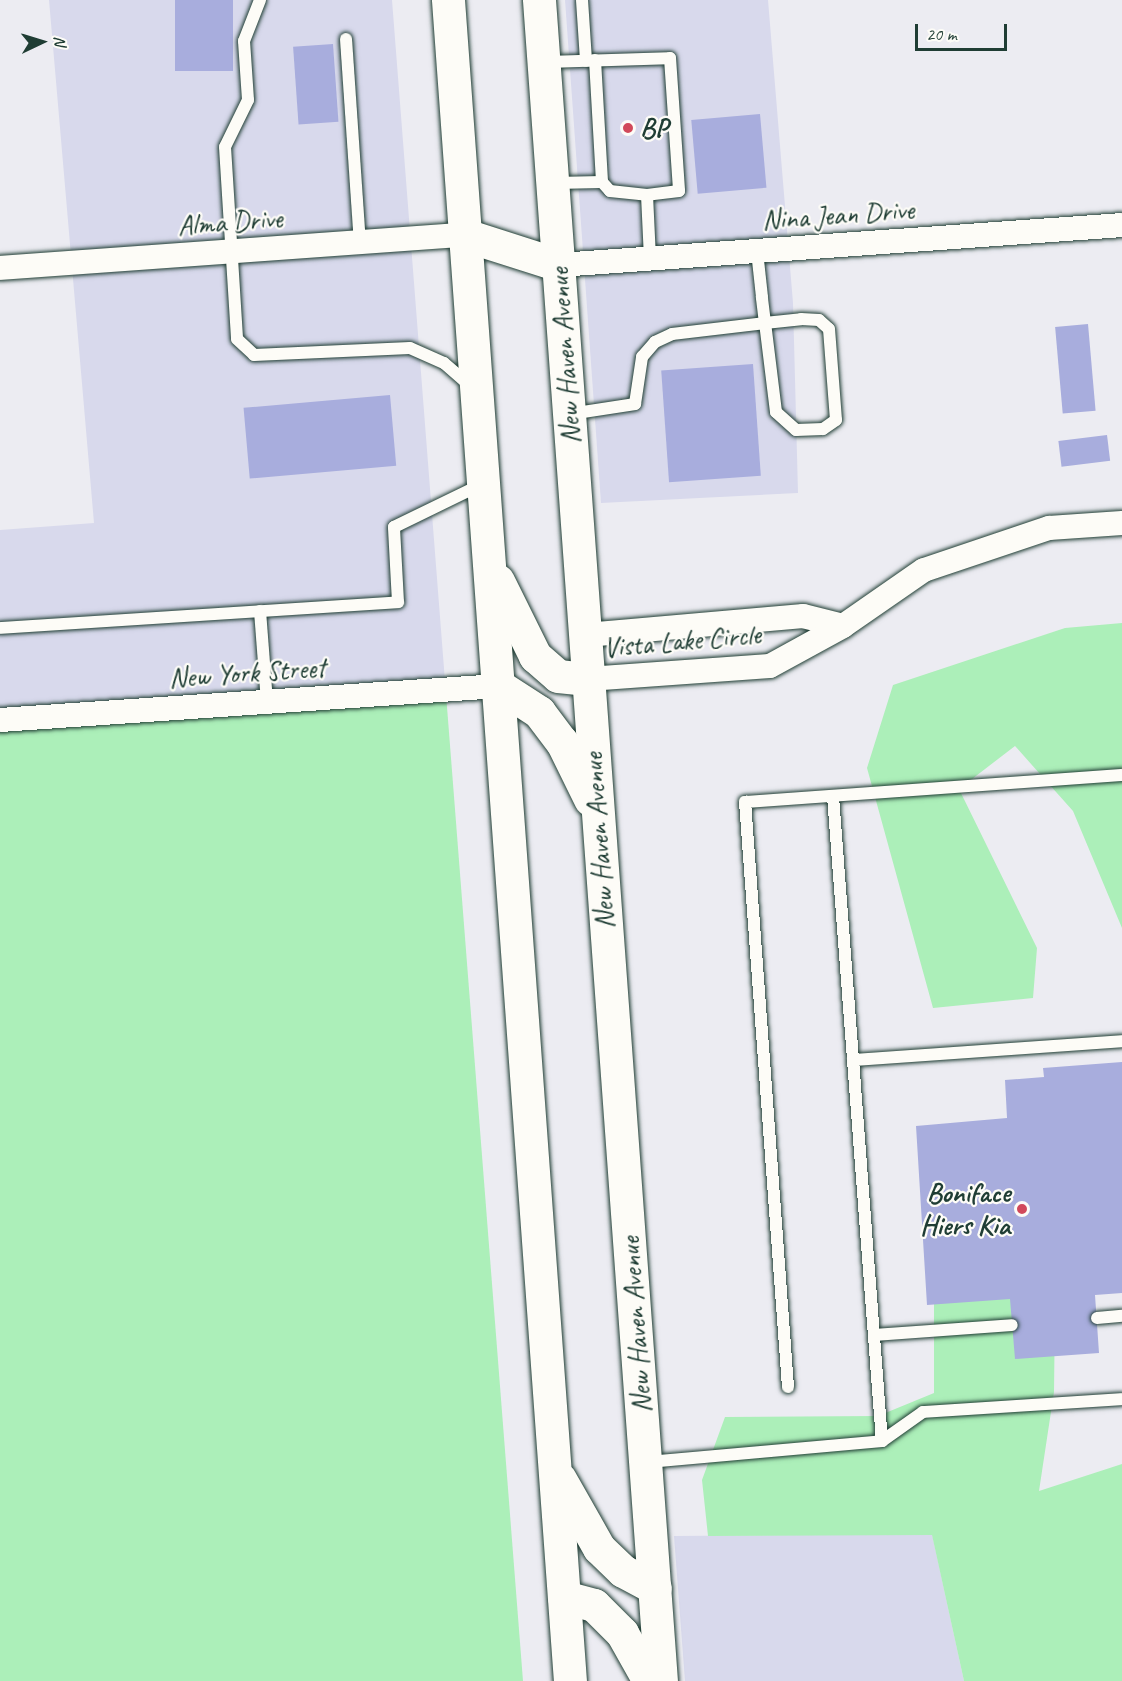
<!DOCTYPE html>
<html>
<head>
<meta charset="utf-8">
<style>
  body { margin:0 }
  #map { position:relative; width:1122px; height:1681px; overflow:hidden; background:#ececf2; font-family:Caveat,sans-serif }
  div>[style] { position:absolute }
  .built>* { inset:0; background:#d8d9ec }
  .green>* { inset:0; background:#acefb9 }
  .building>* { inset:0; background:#a8addd; transform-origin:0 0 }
  .roads { filter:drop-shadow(0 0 2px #1f3d34) drop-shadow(0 0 2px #1f3d34) }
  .service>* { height:12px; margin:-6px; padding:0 6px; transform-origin:6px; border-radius:6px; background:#fdfcf7 }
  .minor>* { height:24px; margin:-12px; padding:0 12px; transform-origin:12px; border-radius:12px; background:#fdfcf7 }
  .primary>* { height:33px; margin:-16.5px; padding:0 16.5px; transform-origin:16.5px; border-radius:16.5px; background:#fdfcf7 }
  .dots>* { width:16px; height:16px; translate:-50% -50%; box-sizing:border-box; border:3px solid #fdfcf7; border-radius:50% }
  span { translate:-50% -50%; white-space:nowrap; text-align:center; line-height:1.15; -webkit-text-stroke:4.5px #fdfcf7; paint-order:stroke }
  .poi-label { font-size:28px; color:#1f3d34; font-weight:700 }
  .left { translate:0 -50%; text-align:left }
  .right { translate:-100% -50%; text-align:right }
  .street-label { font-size:28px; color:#1f3d34 }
  .north { position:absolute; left:12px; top:12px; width:60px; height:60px; -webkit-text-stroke:4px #fdfcf7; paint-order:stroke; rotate:86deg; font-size:16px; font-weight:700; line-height:24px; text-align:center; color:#1f3d34 }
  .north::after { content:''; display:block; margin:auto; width:21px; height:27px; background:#1f3d34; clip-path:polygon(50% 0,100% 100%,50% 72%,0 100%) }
  .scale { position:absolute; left:915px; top:24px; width:92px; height:27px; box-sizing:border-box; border:3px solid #1f3d34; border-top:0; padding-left:8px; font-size:18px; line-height:21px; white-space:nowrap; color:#1f3d34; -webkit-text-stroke:4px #fdfcf7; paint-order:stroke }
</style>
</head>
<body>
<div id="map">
  <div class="built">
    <i style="clip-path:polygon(49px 0,392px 0,446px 694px,0 724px,0 530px,94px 523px)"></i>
    <i style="clip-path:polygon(565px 0,768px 0,793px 303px,798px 493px,601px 503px)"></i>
    <i style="clip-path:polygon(932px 1534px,964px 1681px,685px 1681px,674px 1536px)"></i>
  </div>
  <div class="green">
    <i style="clip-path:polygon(1122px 623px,1122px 928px,1073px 811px,1015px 746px,959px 789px,1037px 948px,1033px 998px,933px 1008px,867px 768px,893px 685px,1065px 628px)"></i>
    <i style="clip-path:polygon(446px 694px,523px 1681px,0 1681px,0 724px)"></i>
    <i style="clip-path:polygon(982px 1281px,1055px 1308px,1054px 1392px,1039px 1491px,1122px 1464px,1122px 1681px,964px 1681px,932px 1535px,708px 1536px,702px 1480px,725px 1417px,878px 1416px,934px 1393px,934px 1300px)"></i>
  </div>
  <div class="building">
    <i style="left:175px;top:0;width:58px;height:71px"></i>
    <i style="left:333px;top:44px;width:78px;height:40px;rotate:86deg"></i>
    <i style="left:760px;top:114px;width:74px;height:69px;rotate:85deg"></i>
    <i style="left:1088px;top:324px;width:87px;height:33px;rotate:85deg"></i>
    <i style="left:753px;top:364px;width:112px;height:92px;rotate:86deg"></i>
    <i style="left:390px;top:395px;width:71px;height:147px;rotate:85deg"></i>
    <i style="left:1107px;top:435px;width:26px;height:49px;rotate:83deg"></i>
    <i style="clip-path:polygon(1122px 1062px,1122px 1293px,1095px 1295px,1099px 1353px,1015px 1359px,1010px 1299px,927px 1305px,916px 1126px,1007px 1118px,1005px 1080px,1044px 1077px,1043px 1068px)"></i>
  </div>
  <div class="roads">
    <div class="service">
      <i style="left:260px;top:0;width:44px;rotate:111.3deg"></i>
      <i style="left:244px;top:41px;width:59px;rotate:86.1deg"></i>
      <i style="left:248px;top:100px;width:52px;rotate:116.1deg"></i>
      <i style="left:225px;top:147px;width:192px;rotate:86.4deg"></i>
      <i style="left:237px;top:339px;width:23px;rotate:43deg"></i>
      <i style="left:254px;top:355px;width:156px;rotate:-2.6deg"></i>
      <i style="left:410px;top:348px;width:37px;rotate:24deg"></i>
      <i style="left:444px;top:363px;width:33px;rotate:41deg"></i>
      <i style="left:582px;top:0;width:61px;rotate:86.2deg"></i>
      <i style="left:346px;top:39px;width:203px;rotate:86.1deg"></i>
      <i style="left:595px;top:60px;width:122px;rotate:86.7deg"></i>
      <i style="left:545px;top:62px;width:125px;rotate:-1.8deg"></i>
      <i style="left:670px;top:58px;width:133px;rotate:86.1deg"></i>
      <i style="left:679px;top:191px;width:32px;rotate:173deg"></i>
      <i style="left:647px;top:195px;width:63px;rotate:87.3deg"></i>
      <i style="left:554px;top:183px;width:48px;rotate:-1.2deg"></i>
      <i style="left:602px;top:182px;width:12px;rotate:48deg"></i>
      <i style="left:610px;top:191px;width:37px;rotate:6deg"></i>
      <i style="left:570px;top:414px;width:66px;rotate:-8.7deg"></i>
      <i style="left:635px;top:404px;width:48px;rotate:-81.5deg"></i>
      <i style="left:642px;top:357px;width:20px;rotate:-49deg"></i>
      <i style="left:655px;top:342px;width:19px;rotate:-25deg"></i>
      <i style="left:672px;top:334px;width:94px;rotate:-6.7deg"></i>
      <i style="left:765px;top:323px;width:36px;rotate:-6deg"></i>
      <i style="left:801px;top:319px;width:18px;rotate:3deg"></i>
      <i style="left:819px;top:320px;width:13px;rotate:42deg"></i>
      <i style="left:829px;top:329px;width:91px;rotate:85.6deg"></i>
      <i style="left:836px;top:420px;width:16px;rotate:145deg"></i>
      <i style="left:823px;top:429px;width:27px;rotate:178deg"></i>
      <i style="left:796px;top:430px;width:27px;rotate:-138deg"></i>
      <i style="left:776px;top:412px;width:90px;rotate:-97deg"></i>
      <i style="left:765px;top:323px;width:26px;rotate:-97deg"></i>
      <i style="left:762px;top:297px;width:46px;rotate:-96.2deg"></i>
      <i style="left:260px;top:611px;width:91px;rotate:85.6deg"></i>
      <i style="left:0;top:628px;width:399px;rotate:-3.7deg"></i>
      <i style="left:398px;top:602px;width:75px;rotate:-93.1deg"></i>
      <i style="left:394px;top:527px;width:98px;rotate:-26deg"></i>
      <i style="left:833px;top:796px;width:647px;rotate:85.66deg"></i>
      <i style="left:853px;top:1060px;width:270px;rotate:-4deg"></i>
      <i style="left:1097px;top:1318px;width:25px;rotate:-5deg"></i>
      <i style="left:874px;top:1335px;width:138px;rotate:-4.1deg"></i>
      <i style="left:788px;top:1387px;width:587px;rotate:-94.2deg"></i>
      <i style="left:745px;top:802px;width:378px;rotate:-4.1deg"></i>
      <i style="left:648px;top:1462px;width:235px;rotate:-5.1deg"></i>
      <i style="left:882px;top:1441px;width:50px;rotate:-35.3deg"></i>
      <i style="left:923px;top:1412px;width:199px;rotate:-3.7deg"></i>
    </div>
    <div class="minor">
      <i style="left:559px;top:265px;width:564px;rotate:-4.06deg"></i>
      <i style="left:0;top:268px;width:466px;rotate:-4.1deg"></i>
      <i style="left:586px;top:635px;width:218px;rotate:-5deg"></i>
      <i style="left:803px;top:616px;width:41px;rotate:14deg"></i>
      <i style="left:588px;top:679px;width:182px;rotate:-4.1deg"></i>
      <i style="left:770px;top:666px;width:83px;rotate:-28.7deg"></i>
      <i style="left:843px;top:626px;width:98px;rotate:-34.7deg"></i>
      <i style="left:924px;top:570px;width:132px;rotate:-18.6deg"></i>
      <i style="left:1049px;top:528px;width:73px;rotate:-3.9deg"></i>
      <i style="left:0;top:720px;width:500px;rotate:-3.9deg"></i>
    </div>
    <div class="primary">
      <i style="left:448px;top:0;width:1685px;rotate:85.85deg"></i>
      <i style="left:539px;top:0;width:1685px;rotate:85.85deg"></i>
      <i style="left:465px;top:235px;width:99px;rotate:17.7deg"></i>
      <i style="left:498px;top:581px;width:84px;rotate:63.7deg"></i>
      <i style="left:535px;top:656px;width:30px;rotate:41deg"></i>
      <i style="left:558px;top:676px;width:30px;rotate:6deg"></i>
      <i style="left:499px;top:686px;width:48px;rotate:33deg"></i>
      <i style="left:539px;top:712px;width:38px;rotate:53deg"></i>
      <i style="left:562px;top:742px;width:64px;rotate:63.8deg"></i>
      <i style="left:560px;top:1479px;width:79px;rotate:60.5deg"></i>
      <i style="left:599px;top:1548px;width:33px;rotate:44deg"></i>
      <i style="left:623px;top:1571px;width:36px;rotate:28deg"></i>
      <i style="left:564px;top:1597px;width:31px;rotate:15deg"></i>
      <i style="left:594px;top:1605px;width:40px;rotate:45deg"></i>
      <i style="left:622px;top:1633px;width:55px;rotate:60.6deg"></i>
    </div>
  </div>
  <div class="dots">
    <i style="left:628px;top:128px;background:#d1495b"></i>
    <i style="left:1022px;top:1209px;background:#d1495b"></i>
  </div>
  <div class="poi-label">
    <span class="left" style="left:640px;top:128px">BP</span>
    <span class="right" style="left:1010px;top:1209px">Boniface<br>Hiers Kia</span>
  </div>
  <div class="street-label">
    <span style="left:838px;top:215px;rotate:-4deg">Nina Jean Drive</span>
    <span style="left:230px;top:222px;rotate:-4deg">Alma Drive</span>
    <span style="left:565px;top:356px;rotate:-94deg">New Haven Avenue</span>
    <span style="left:682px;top:641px;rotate:-5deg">Vista Lake Circle</span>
    <span style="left:247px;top:673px;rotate:-4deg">New York Street</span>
    <span style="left:599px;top:841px;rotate:-94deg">New Haven Avenue</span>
    <span style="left:636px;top:1325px;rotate:-94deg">New Haven Avenue</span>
  </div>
  <div class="north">N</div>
  <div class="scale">20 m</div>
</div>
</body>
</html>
